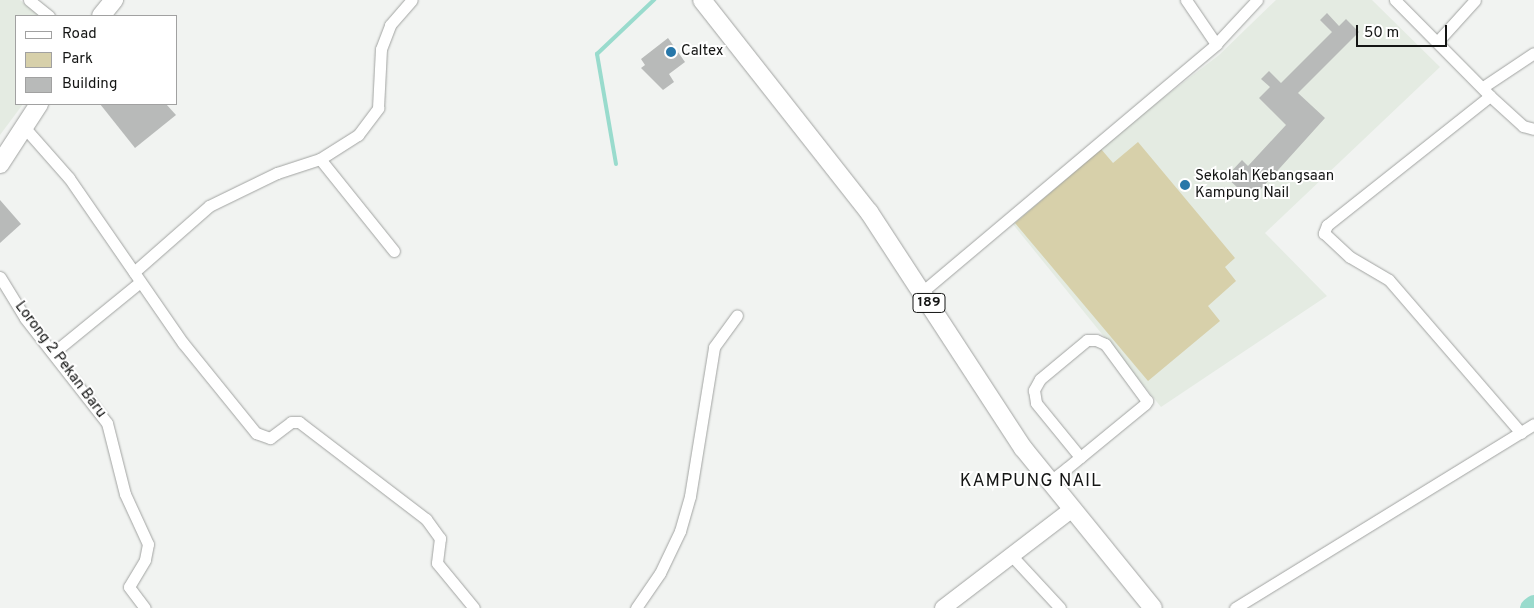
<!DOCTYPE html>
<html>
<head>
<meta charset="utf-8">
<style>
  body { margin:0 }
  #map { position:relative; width:1534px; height:608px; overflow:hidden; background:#f1f3f1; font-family:Overpass,sans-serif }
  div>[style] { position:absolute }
  .built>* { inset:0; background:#e4ebe2 }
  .green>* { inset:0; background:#d7d0aa }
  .stream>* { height:4px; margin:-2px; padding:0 2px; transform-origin:2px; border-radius:2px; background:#99dbcd }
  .river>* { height:21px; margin:-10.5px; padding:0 10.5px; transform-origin:10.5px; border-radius:10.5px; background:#99dbcd }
  .building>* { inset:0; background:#b8bab9 }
  .roads { filter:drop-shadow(0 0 1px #a1a3a1) drop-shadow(0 0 1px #a1a3a1) }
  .street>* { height:11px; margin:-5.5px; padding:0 5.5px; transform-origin:5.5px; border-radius:5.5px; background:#fff }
  .secondary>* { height:16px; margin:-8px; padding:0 8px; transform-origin:8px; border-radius:8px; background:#fff }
  .primary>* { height:18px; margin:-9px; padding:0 9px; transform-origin:9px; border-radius:9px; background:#fff }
  .dots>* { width:14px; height:14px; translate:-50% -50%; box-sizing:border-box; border:2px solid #fff; border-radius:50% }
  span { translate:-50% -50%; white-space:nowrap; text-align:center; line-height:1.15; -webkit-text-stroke:4px #fff; paint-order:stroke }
  .shield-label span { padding:1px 4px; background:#fff; border:1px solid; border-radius:4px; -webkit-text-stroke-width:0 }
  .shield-label { font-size:14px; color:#141514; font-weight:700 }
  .poi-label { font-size:15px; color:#141514 }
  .left { translate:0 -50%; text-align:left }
  .street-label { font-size:15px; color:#141514 }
  .quarter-label { font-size:18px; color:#141514; letter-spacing:1px }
  .legend { position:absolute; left:15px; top:15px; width:162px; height:90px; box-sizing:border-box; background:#fff; border:1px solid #a1a1a1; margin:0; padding:6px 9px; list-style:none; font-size:15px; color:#141514 }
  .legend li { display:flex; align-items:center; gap:10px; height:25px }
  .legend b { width:25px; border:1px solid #a1a1a1 }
  .scale { position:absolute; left:1356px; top:25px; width:91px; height:22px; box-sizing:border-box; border:2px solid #141514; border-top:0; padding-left:6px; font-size:15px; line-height:18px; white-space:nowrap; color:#141514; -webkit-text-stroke:4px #fff; paint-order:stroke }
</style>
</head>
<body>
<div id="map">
  <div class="built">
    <i style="clip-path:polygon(0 0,20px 0,39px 16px,16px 16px,16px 104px,23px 104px,0 135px)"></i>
    <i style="clip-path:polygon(1276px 0,1372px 0,1440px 67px,1265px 233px,1327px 296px,1161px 407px,1012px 223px,1098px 148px,1219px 55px)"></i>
  </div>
  <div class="green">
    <i style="clip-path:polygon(1138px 142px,1235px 258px,1225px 267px,1236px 281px,1208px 306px,1220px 321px,1148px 381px,1015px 223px,1101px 149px,1113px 163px)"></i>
  </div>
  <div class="stream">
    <i style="left:616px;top:164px;width:112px;rotate:-99.8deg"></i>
    <i style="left:597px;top:54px;width:79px;rotate:-43.5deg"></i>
  </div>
  <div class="river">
    <i style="left:1530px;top:608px;width:5px;rotate:-37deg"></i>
  </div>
  <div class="building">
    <i style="clip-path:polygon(1327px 13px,1339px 26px,1346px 19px,1359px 32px,1298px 93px,1325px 118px,1251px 200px,1226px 177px,1242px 160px,1248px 166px,1286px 125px,1259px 98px,1270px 87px,1261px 79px,1269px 71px,1281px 83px,1332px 32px,1320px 20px)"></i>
    <i style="clip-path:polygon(668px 38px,685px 62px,669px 74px,674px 82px,663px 90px,641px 68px,645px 65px,641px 59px)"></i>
    <i style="clip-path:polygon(100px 104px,166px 104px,176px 115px,135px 148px)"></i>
    <i style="clip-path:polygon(0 200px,21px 224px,0 243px)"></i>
  </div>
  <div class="roads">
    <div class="street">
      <i style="left:29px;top:0;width:26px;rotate:39deg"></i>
      <i style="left:1186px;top:0;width:53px;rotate:55.7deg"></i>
      <i style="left:1395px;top:0;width:135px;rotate:45.3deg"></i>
      <i style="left:1490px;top:96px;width:45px;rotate:42.3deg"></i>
      <i style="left:1523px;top:126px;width:11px;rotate:15deg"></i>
      <i style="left:1438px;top:41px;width:55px;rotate:-47.9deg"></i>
      <i style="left:1483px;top:87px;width:61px;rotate:-33.7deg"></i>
      <i style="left:1490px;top:96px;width:208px;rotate:141.6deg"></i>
      <i style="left:1327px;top:225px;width:9px;rotate:111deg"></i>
      <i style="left:1324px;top:233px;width:35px;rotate:43deg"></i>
      <i style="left:1350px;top:257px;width:45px;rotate:30.5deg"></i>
      <i style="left:1389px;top:280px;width:202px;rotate:49.2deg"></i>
      <i style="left:24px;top:127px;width:68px;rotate:48.6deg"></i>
      <i style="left:69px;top:178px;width:201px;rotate:55.4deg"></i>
      <i style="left:183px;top:343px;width:116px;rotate:51deg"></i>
      <i style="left:256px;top:433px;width:15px;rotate:20deg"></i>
      <i style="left:270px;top:438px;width:26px;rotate:-37deg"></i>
      <i style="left:291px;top:422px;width:8px"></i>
      <i style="left:299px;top:422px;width:160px;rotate:37.4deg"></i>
      <i style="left:426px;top:519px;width:24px;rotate:54deg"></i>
      <i style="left:440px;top:538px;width:25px;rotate:97deg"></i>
      <i style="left:437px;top:563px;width:58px;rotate:50.6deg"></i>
      <i style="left:320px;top:159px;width:118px;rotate:51.2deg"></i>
      <i style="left:134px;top:272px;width:100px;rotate:-41.3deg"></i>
      <i style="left:209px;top:206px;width:76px;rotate:-25.9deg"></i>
      <i style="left:277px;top:173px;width:45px;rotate:-18deg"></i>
      <i style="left:320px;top:159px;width:45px;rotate:-32.3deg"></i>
      <i style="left:358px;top:135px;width:34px;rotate:-53deg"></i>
      <i style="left:378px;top:108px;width:59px;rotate:-87.1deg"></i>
      <i style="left:381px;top:49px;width:26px;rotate:-69deg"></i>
      <i style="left:390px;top:25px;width:33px;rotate:-49deg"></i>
      <i style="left:0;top:277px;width:48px;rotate:58.6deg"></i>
      <i style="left:25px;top:318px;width:133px;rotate:52deg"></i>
      <i style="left:107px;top:423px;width:73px;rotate:75.8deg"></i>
      <i style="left:125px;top:494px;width:55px;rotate:65.3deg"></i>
      <i style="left:148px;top:544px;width:16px;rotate:101deg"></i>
      <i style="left:145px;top:560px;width:31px;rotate:121deg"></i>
      <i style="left:129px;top:587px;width:26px;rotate:53deg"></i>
      <i style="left:922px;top:292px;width:385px;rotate:-40.1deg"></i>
      <i style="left:1216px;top:44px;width:60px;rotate:-47deg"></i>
      <i style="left:53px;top:353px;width:112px;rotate:-39.2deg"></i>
      <i style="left:1049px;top:482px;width:23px;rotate:-38deg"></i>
      <i style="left:1067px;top:468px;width:101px;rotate:-39.4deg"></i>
      <i style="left:1145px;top:404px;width:4px;rotate:-56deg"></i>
      <i style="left:1147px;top:401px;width:71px;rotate:-126.4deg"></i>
      <i style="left:1105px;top:344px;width:10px;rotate:-156deg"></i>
      <i style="left:1096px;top:340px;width:9px;rotate:180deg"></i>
      <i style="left:1087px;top:340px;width:61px;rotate:140.3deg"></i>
      <i style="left:1040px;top:379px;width:13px;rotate:119deg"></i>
      <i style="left:1034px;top:390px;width:13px;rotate:81deg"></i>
      <i style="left:1036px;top:403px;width:70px;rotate:50.8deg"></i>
      <i style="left:1011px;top:555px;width:72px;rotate:47.2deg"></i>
      <i style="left:636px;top:608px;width:42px;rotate:-55.6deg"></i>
      <i style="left:660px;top:573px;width:47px;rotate:-64.5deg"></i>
      <i style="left:680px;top:531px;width:36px;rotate:-74deg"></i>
      <i style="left:690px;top:496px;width:151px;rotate:-80.8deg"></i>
      <i style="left:714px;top:347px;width:39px;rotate:-54deg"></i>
      <i style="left:1235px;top:608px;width:351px;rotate:-31.6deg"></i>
    </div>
    <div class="secondary">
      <i style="left:943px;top:608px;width:161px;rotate:-37.4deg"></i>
    </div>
    <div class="primary">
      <i style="left:702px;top:0;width:270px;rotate:51.8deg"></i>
      <i style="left:869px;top:212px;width:282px;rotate:56.9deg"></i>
      <i style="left:1023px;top:448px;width:206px;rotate:50.9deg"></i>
      <i style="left:101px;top:16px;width:21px;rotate:-51deg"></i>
      <i style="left:0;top:164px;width:72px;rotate:-57deg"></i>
    </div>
  </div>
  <div class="dots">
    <i style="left:671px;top:52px;background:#2777a9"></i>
    <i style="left:1185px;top:185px;background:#2777a9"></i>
  </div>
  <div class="shield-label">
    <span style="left:929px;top:303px">189</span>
  </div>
  <div class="poi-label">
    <span class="left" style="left:681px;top:52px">Caltex</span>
    <span class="left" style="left:1195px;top:185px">Sekolah Kebangsaan<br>Kampung Nail</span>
  </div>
  <div class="street-label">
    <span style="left:60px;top:360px;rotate:53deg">Lorong 2 Pekan Baru</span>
  </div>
  <div class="quarter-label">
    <span style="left:1031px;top:482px">KAMPUNG NAIL</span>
  </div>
  <ul class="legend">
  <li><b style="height:6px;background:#fff"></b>Road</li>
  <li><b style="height:14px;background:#d7d0aa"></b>Park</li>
  <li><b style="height:14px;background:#b8bab9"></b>Building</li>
  </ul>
  <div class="scale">50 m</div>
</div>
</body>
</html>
